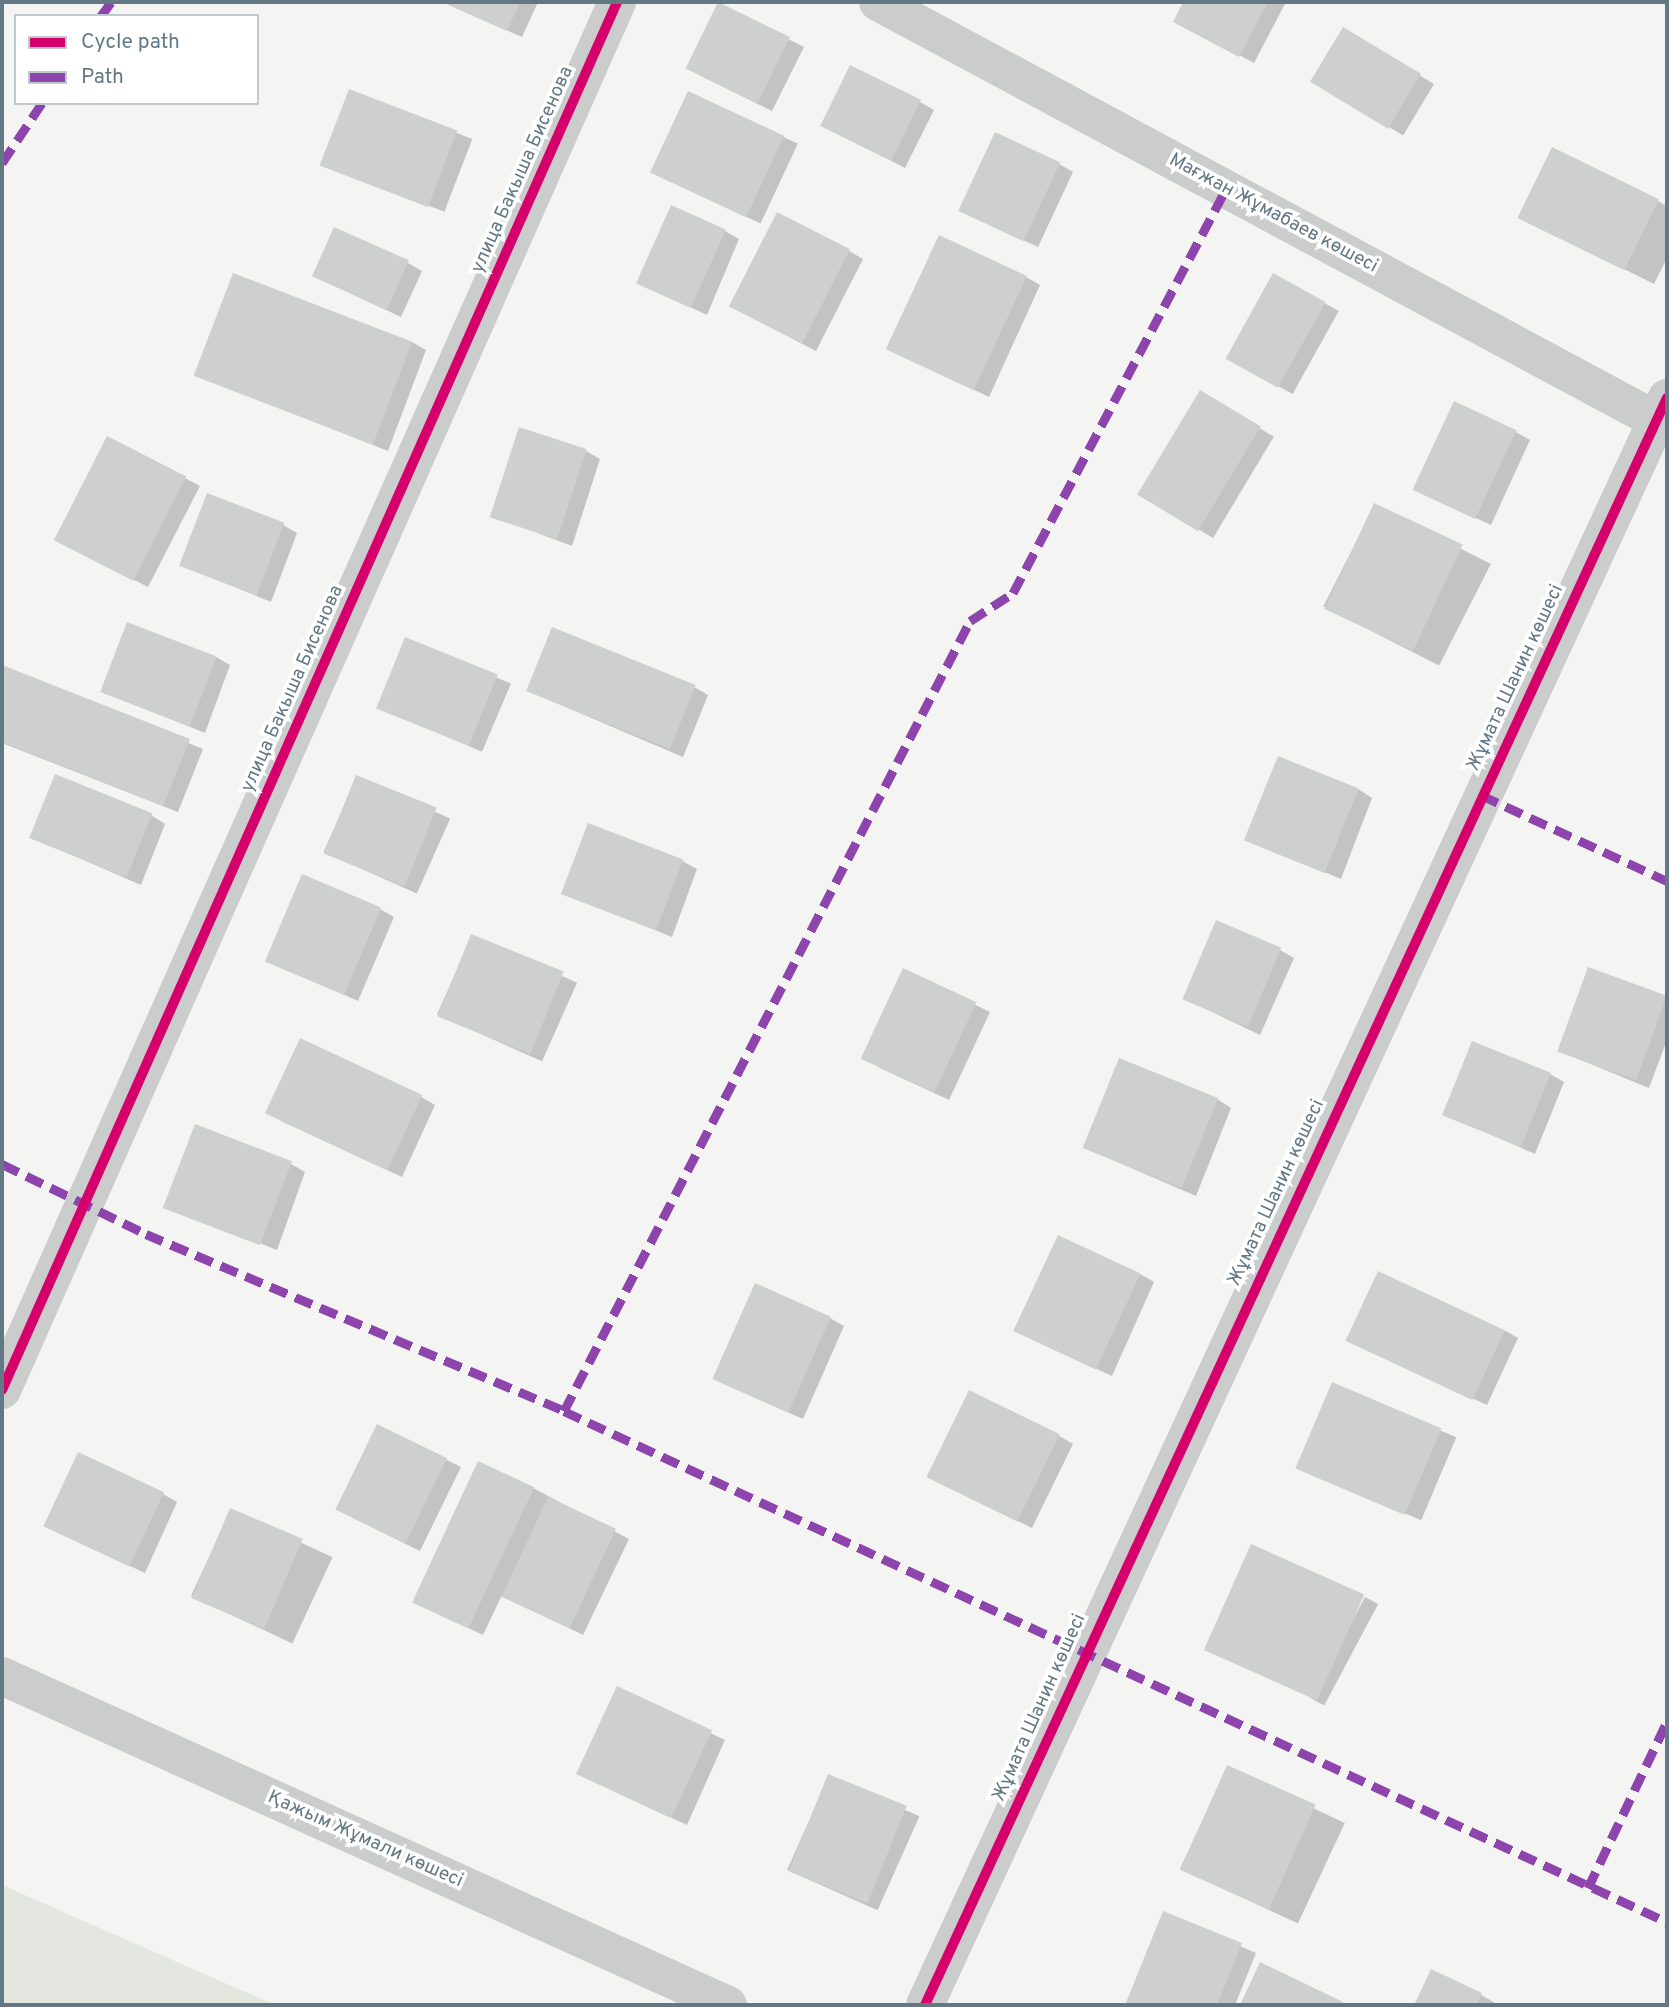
<!DOCTYPE html>
<html>
<head>
<meta charset="utf-8">
<style>
  body { margin:0 }
  #map { position:relative; width:1669px; height:2007px; overflow:hidden; background:#f4f4f2; font-family:Overpass,sans-serif }
  div>[style] { position:absolute }
  .green>* { inset:0; background:#e4e7e0 }
  .shadow>* { inset:0; background:#0003; transform-origin:0 0 }
  .building>* { inset:0; background:#ced0d0; transform-origin:0 0 }
  .street>* { height:38px; margin:-19px; padding:0 19px; transform-origin:19px; border-radius:19px; background:#cbcdcd }
  .quiet>* { height:9px; margin-top:-4.5px; transform-origin:0; background:repeating-linear-gradient(90deg,#8e44ad 0 18px,transparent 0 27px) }
  .cycleway>* { height:10px; margin:-5px; padding:0 5px; transform-origin:5px; border-radius:5px; background:#d6006c }
  span { translate:-50% -50%; white-space:nowrap; text-align:center; line-height:1.15; -webkit-text-stroke:7px #fff; paint-order:stroke }
  .street-label { font-size:19px; color:#627884 }
  .frame { position:absolute; inset:0; border:4px solid #627884; pointer-events:none }
  .legend { position:absolute; left:14px; top:14px; width:245px; height:91px; box-sizing:border-box; background:#fff; border:2px solid #c0c9ce; margin:0; padding:9px 12px; list-style:none; font-size:21px; color:#627884 }
  .legend li { display:flex; align-items:center; gap:14px; height:35px }
  .legend b { width:35px; border:2px solid #c0c9ce }
</style>
</head>
<body>
<div id="map">
  <div class="green">
    <i style="clip-path:polygon(2px 1885px,275px 2005px,2px 2005px)"></i>
  </div>
  <div class="shadow">
    <i style="clip-path:polygon(442px 2px,538px 2px,522px 37px)"></i>
    <i style="clip-path:polygon(1185px 2px,1286px 2px,1254px 63px,1175px 21px)"></i>
    <i style="clip-path:polygon(718px 4px,804px 47px,772px 111px,701px 76px)"></i>
    <i style="left:1344px;top:30px;width:105px;height:60px;rotate:31deg"></i>
    <i style="left:350px;top:92px;width:131px;height:78px;rotate:21deg"></i>
    <i style="left:689px;top:93px;width:120px;height:88px;rotate:25deg"></i>
    <i style="clip-path:polygon(920px 102px,934px 110px,905px 168px,836px 133px)"></i>
    <i style="clip-path:polygon(1059px 164px,1073px 172px,1038px 247px,976px 218px)"></i>
    <i style="clip-path:polygon(1658px 201px,1667px 206px,1667px 258px,1654px 284px,1520px 217px)"></i>
    <i style="clip-path:polygon(725px 231px,739px 239px,707px 315px,640px 283px)"></i>
    <i style="clip-path:polygon(849px 251px,863px 259px,816px 351px,745px 314px)"></i>
    <i style="clip-path:polygon(408px 263px,422px 271px,401px 317px,313px 276px)"></i>
    <i style="left:1274px;top:275px;width:74px;height:95px;rotate:29deg"></i>
    <i style="clip-path:polygon(1026px 277px,1040px 285px,989px 397px,903px 356px)"></i>
    <i style="clip-path:polygon(412px 342px,426px 350px,388px 451px,196px 375px)"></i>
    <i style="left:1201px;top:393px;width:85px;height:118px;rotate:31deg"></i>
    <i style="clip-path:polygon(1516px 432px,1530px 440px,1491px 525px,1415px 490px)"></i>
    <i style="clip-path:polygon(108px 438px,200px 486px,148px 587px,71px 548px)"></i>
    <i style="clip-path:polygon(586px 451px,600px 459px,572px 546px,492px 516px)"></i>
    <i style="left:1375px;top:505px;width:130px;height:114px;rotate:27deg"></i>
    <i style="clip-path:polygon(283px 525px,297px 533px,271px 602px,181px 565px)"></i>
    <i style="left:406px;top:639px;width:114px;height:74px;rotate:23deg"></i>
    <i style="clip-path:polygon(216px 657px,230px 665px,205px 733px,103px 692px)"></i>
    <i style="clip-path:polygon(2px 667px,203px 749px,178px 812px,2px 743px)"></i>
    <i style="clip-path:polygon(694px 687px,708px 695px,683px 757px,528px 691px)"></i>
    <i style="left:357px;top:777px;width:102px;height:82px;rotate:24deg"></i>
    <i style="clip-path:polygon(1358px 789px,1372px 798px,1341px 879px,1247px 840px)"></i>
    <i style="clip-path:polygon(151px 815px,165px 824px,141px 885px,31px 837px)"></i>
    <i style="clip-path:polygon(682px 861px,697px 869px,672px 937px,564px 893px)"></i>
    <i style="clip-path:polygon(380px 909px,394px 917px,358px 1001px,267px 960px)"></i>
    <i style="left:472px;top:936px;width:115px;height:86px;rotate:24deg"></i>
    <i style="clip-path:polygon(1280px 950px,1294px 958px,1260px 1035px,1183px 998px)"></i>
    <i style="clip-path:polygon(1589px 969px,1667px 999px,1667px 1040px,1649px 1088px,1559px 1051px)"></i>
    <i style="clip-path:polygon(904px 970px,990px 1012px,949px 1100px,878px 1067px)"></i>
    <i style="clip-path:polygon(1550px 1074px,1564px 1082px,1535px 1154px,1444px 1114px)"></i>
    <i style="clip-path:polygon(421px 1097px,435px 1105px,402px 1177px,281px 1121px)"></i>
    <i style="clip-path:polygon(1217px 1099px,1231px 1108px,1196px 1196px,1085px 1148px)"></i>
    <i style="clip-path:polygon(291px 1164px,305px 1172px,277px 1250px,166px 1207px)"></i>
    <i style="clip-path:polygon(1140px 1274px,1154px 1282px,1112px 1376px,1031px 1339px)"></i>
    <i style="clip-path:polygon(830px 1318px,844px 1326px,803px 1419px,729px 1386px)"></i>
    <i style="clip-path:polygon(1504px 1330px,1518px 1338px,1487px 1405px,1363px 1348px)"></i>
    <i style="left:1333px;top:1385px;width:134px;height:90px;rotate:23deg"></i>
    <i style="clip-path:polygon(378px 1426px,461px 1467px,420px 1551px,353px 1518px)"></i>
    <i style="clip-path:polygon(1059px 1436px,1073px 1444px,1032px 1528px,944px 1485px)"></i>
    <i style="clip-path:polygon(533px 1488px,629px 1539px,583px 1635px,502px 1595px,483px 1635px,430px 1610px)"></i>
    <i style="clip-path:polygon(163px 1494px,177px 1502px,145px 1573px,46px 1527px)"></i>
    <i style="left:231px;top:1510px;width:112px;height:95px;rotate:25deg"></i>
    <i style="left:1365px;top:1597px;width:15px;height:115px;rotate:28deg"></i>
    <i style="clip-path:polygon(618px 1689px,725px 1740px,687px 1825px,593px 1781px)"></i>
    <i style="left:1227px;top:1768px;width:130px;height:111px;rotate:25deg"></i>
    <i style="left:829px;top:1776px;width:99px;height:103px;rotate:24deg"></i>
    <i style="clip-path:polygon(1164px 1913px,1256px 1953px,1235px 2005px,1127px 2005px)"></i>
    <i style="clip-path:polygon(1260px 1965px,1346px 2005px,1242px 2005px)"></i>
    <i style="clip-path:polygon(1432px 1971px,1481px 1995px,1499px 2005px,1416px 2005px)"></i>
  </div>
  <div class="building">
    <i style="clip-path:polygon(442px 2px,520px 2px,507px 31px)"></i>
    <i style="left:718px;top:2px;width:80px;height:74px;rotate:26deg"></i>
    <i style="clip-path:polygon(1183px 2px,1268px 2px,1239px 57px,1173px 22px)"></i>
    <i style="left:1343px;top:27px;width:91px;height:64px;rotate:31deg"></i>
    <i style="left:850px;top:65px;width:79px;height:68px;rotate:26deg"></i>
    <i style="left:349px;top:89px;width:116px;height:82px;rotate:21deg"></i>
    <i style="left:688px;top:91px;width:106px;height:90px;rotate:25deg"></i>
    <i style="left:995px;top:132px;width:72px;height:87px;rotate:25deg"></i>
    <i style="left:1552px;top:147px;width:119px;height:79px;rotate:26deg"></i>
    <i style="left:671px;top:205px;width:60px;height:86px;rotate:24deg"></i>
    <i style="left:777px;top:212px;width:82px;height:106px;rotate:27deg"></i>
    <i style="left:334px;top:227px;width:82px;height:54px;rotate:24deg"></i>
    <i style="left:939px;top:235px;width:97px;height:126px;rotate:25deg"></i>
    <i style="left:233px;top:273px;width:192px;height:110px;rotate:21deg"></i>
    <i style="left:1273px;top:273px;width:60px;height:98px;rotate:29deg"></i>
    <i style="left:1200px;top:390px;width:71px;height:122px;rotate:31deg"></i>
    <i style="left:1454px;top:401px;width:69px;height:98px;rotate:25deg"></i>
    <i style="left:519px;top:427px;width:71px;height:95px;rotate:18deg"></i>
    <i style="left:107px;top:436px;width:89px;height:117px;rotate:27deg"></i>
    <i style="left:207px;top:493px;width:83px;height:78px;rotate:21deg"></i>
    <i style="left:1374px;top:503px;width:98px;height:117px;rotate:25deg"></i>
    <i style="left:127px;top:622px;width:96px;height:75px;rotate:21deg"></i>
    <i style="left:552px;top:627px;width:155px;height:69px;rotate:22deg"></i>
    <i style="left:405px;top:637px;width:100px;height:77px;rotate:22deg"></i>
    <i style="clip-path:polygon(2px 665px,190px 739px,163px 806px,2px 742px)"></i>
    <i style="left:1278px;top:756px;width:87px;height:91px;rotate:22deg"></i>
    <i style="left:55px;top:774px;width:105px;height:69px;rotate:22deg"></i>
    <i style="left:356px;top:775px;width:87px;height:85px;rotate:22deg"></i>
    <i style="left:588px;top:823px;width:102px;height:76px;rotate:21deg"></i>
    <i style="left:302px;top:874px;width:86px;height:95px;rotate:23deg"></i>
    <i style="left:1216px;top:920px;width:71px;height:86px;rotate:23deg"></i>
    <i style="left:471px;top:934px;width:100px;height:89px;rotate:22deg"></i>
    <i style="left:1588px;top:967px;width:84px;height:90px;rotate:20deg"></i>
    <i style="left:903px;top:968px;width:81px;height:100px;rotate:25deg"></i>
    <i style="left:300px;top:1038px;width:135px;height:83px;rotate:25deg"></i>
    <i style="left:1472px;top:1041px;width:85px;height:80px;rotate:22deg"></i>
    <i style="left:1119px;top:1058px;width:107px;height:97px;rotate:22deg"></i>
    <i style="left:195px;top:1124px;width:104px;height:90px;rotate:21deg"></i>
    <i style="left:1058px;top:1235px;width:91px;height:106px;rotate:25deg"></i>
    <i style="left:1378px;top:1271px;width:140px;height:77px;rotate:25deg"></i>
    <i style="left:755px;top:1283px;width:83px;height:105px;rotate:24deg"></i>
    <i style="left:1332px;top:1382px;width:119px;height:94px;rotate:23deg"></i>
    <i style="left:969px;top:1390px;width:101px;height:97px;rotate:26deg"></i>
    <i style="left:377px;top:1424px;width:78px;height:95px;rotate:26deg"></i>
    <i style="left:78px;top:1452px;width:95px;height:82px;rotate:25deg"></i>
    <i style="left:478px;top:1461px;width:62px;height:156px;rotate:25deg"></i>
    <i style="left:548px;top:1497px;width:75px;height:110px;rotate:25deg"></i>
    <i style="left:230px;top:1508px;width:79px;height:98px;rotate:23deg"></i>
    <i style="left:1251px;top:1544px;width:124px;height:116px;rotate:24deg"></i>
    <i style="left:617px;top:1686px;width:105px;height:97px;rotate:25deg"></i>
    <i style="left:1227px;top:1765px;width:97px;height:115px;rotate:24deg"></i>
    <i style="left:828px;top:1774px;width:85px;height:105px;rotate:22deg"></i>
    <i style="clip-path:polygon(1163px 1911px,1242px 1943px,1217px 2005px,1125px 2005px)"></i>
    <i style="clip-path:polygon(1260px 1962px,1343px 2002px,1342px 2005px,1240px 2005px)"></i>
    <i style="clip-path:polygon(1431px 1969px,1482px 1993px,1477px 2005px,1414px 2005px)"></i>
  </div>
  <div class="street">
    <i style="left:878px;top:2px;width:896px;rotate:28.25deg"></i>
    <i style="left:2px;top:1390px;width:1518px;rotate:-66.1deg"></i>
    <i style="left:2px;top:1676px;width:797px;rotate:24.38deg"></i>
    <i style="left:925px;top:2005px;width:1770px;rotate:-65.22deg"></i>
  </div>
  <div class="quiet">
    <i style="left:101px;top:16px;width:17px;rotate:-54deg"></i>
    <i style="left:2px;top:163px;width:72px;rotate:-56.3deg"></i>
    <i style="left:1481px;top:795px;width:205px;rotate:24.8deg"></i>
    <i style="left:2px;top:1164px;width:160px;rotate:25.9deg"></i>
    <i style="left:146px;top:1234px;width:454px;rotate:22.9deg"></i>
    <i style="left:564px;top:1411px;width:1216px;rotate:24.86deg"></i>
    <i style="left:564px;top:1411px;width:888px;rotate:-62.8deg"></i>
    <i style="left:970px;top:621px;width:51px;rotate:-33.1deg"></i>
    <i style="left:1013px;top:593px;width:457px;rotate:-62.2deg"></i>
    <i style="left:1588px;top:1888px;width:184px;rotate:-64.6deg"></i>
  </div>
  <div class="cycleway">
    <i style="left:2px;top:1390px;width:1518px;rotate:-66.1deg"></i>
    <i style="left:925px;top:2005px;width:1770px;rotate:-65.22deg"></i>
  </div>
  <div class="street-label">
    <span style="left:523px;top:170px;rotate:-66deg">улица Бакыша Бисенова</span>
    <span style="left:1273px;top:214px;rotate:28deg">Мағжан Жұмабаев көшесі</span>
    <span style="left:1516px;top:678px;rotate:-65deg">Жұмата Шанин көшесі</span>
    <span style="left:293px;top:689px;rotate:-66deg">улица Бакыша Бисенова</span>
    <span style="left:1277px;top:1193px;rotate:-65deg">Жұмата Шанин көшесі</span>
    <span style="left:1040px;top:1708px;rotate:-66deg">Жұмата Шанин көшесі</span>
    <span style="left:365px;top:1840px;rotate:24deg">Қажым Жұмали көшесі</span>
  </div>
  <div class="frame"></div>
  <ul class="legend">
  <li><b style="height:9px;background:#d6006c"></b>Cycle path</li>
  <li><b style="height:9px;background:#8e44ad"></b>Path</li>
  </ul>
</div>
</body>
</html>
